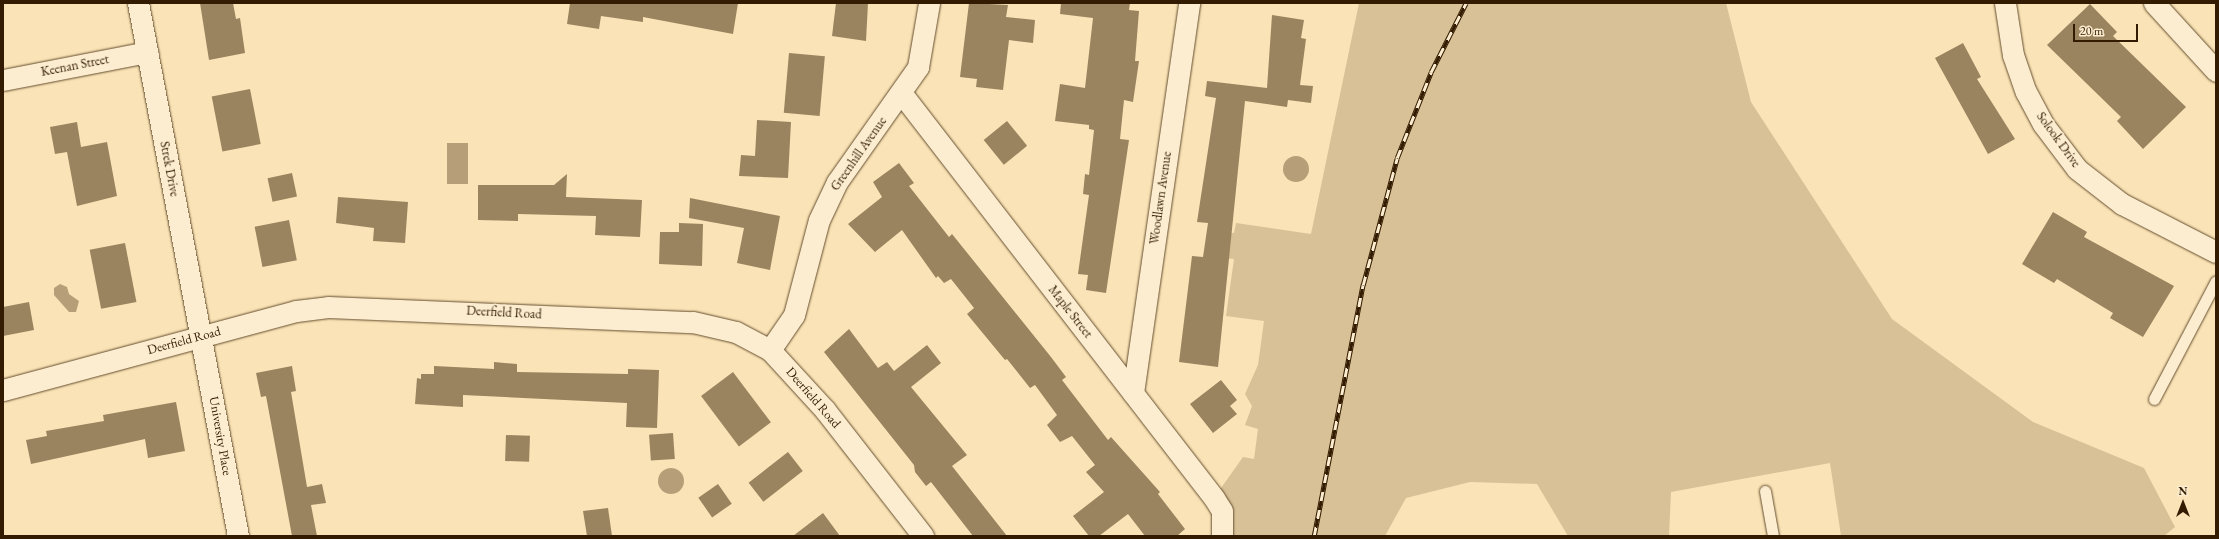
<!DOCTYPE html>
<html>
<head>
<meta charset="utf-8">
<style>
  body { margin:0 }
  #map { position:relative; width:2219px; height:539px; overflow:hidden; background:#fae3b6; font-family:"EB Garamond",serif }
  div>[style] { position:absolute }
  .green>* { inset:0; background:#d8c197 }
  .water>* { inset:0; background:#b69f78; transform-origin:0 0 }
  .round { border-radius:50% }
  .building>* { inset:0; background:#9a835f; transform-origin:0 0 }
  .roads { filter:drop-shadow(0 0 1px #644d2e) drop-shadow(0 0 1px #644d2e) }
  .lane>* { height:11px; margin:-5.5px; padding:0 5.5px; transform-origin:5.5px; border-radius:5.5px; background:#fcedd0 }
  .street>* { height:21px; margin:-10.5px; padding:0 10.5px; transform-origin:10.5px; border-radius:10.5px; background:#fcedd0 }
  .rail>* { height:4.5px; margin-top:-2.25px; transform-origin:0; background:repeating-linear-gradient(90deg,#fcedd0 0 9px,#321b00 0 18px); box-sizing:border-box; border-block:1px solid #321b00 }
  span { translate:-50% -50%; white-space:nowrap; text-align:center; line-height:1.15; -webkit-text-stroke:3.5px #fcedd0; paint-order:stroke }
  .street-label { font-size:13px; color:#321b00 }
  .frame { position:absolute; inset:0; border:4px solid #321b00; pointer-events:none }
  .north { position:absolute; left:2163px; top:483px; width:40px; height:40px; -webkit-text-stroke:3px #fcedd0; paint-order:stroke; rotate:0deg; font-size:11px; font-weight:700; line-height:16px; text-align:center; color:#321b00 }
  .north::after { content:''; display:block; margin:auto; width:14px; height:18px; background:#321b00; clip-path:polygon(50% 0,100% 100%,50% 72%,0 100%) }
  .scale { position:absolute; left:2073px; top:24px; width:65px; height:18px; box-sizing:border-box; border:2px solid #321b00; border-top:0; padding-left:5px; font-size:12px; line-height:14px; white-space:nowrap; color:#321b00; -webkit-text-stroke:3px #fcedd0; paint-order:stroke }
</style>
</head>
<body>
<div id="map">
  <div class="green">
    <i style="clip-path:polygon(1359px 3px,1726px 3px,1751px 102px,1892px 319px,2033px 422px,2144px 468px,2175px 527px,2164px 536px,1841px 536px,1830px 463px,1671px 492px,1669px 536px,1568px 536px,1537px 484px,1470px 482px,1406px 498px,1385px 536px,1222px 536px,1214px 498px,1243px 457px,1254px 459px,1258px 429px,1245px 425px,1252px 406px,1245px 394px,1258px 365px,1264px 321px,1226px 316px,1234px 259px,1205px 256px,1207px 231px,1234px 233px,1236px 223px,1311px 234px)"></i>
  </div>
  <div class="water">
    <i style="left:447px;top:143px;width:21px;height:41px"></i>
    <i class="round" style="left:1283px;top:156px;width:26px;height:26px"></i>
    <i style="clip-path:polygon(60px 284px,67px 287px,69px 294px,79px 301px,76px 312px,69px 312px,54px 295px,54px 288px)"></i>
    <i class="round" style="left:658px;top:468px;width:26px;height:26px"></i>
  </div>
  <div class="building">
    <i style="clip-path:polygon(200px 3px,233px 3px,236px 19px,240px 18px,245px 53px,209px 60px)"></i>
    <i style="clip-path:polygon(570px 3px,738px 3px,733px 34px,643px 17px,643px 22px,601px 16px,599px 29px,567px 24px)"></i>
    <i style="clip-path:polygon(836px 3px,868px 3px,866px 41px,832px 36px)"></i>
    <i style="clip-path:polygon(969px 3px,1008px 5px,1006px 17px,1035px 20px,1033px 43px,1009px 40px,1003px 90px,976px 87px,977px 79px,960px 77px)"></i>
    <i style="clip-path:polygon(1061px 3px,1130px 3px,1129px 10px,1139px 11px,1135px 61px,1139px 61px,1133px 102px,1124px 100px,1120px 139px,1129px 140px,1106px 293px,1086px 290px,1088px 275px,1078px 274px,1089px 195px,1083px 194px,1085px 174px,1089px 175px,1094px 130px,1089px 129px,1089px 125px,1055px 121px,1060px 84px,1085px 88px,1093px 18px,1060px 14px)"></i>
    <i style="clip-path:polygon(2090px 4px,2117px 32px,2113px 36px,2186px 107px,2143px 149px,2117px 121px,2121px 117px,2047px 45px)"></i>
    <i style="clip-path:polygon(1272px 15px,1304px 20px,1301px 38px,1306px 39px,1300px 85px,1313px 86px,1311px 103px,1288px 100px,1287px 107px,1245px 101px,1218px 367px,1179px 362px,1192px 256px,1203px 257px,1208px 223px,1197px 222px,1216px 98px,1205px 96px,1207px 81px,1267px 88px)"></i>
    <i style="clip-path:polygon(1963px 43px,1981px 77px,1977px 79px,2015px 139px,1988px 154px,1935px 58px)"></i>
    <i style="left:789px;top:53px;width:36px;height:60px;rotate:5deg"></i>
    <i style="left:250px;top:89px;width:56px;height:39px;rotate:79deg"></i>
    <i style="clip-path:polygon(757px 120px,791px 122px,788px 178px,739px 176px,741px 155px,755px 156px)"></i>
    <i style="left:1007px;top:121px;width:32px;height:30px;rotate:51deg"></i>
    <i style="clip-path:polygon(77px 122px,81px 147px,107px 142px,117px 196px,77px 206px,67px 152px,55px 154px,50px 127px)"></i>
    <i style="clip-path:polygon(899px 163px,914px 183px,909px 186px,949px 237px,952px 234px,1051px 357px,1066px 377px,1062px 380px,1108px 440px,1111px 437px,1160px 492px,1158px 494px,1185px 529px,1177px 536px,1145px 536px,1128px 514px,1099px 536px,1089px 536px,1073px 516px,1104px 492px,1086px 472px,1095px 465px,1072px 436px,1060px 442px,1047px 425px,1057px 415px,1035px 385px,1030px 388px,1007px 359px,1005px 360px,967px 314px,974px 308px,951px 279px,944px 283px,938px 276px,936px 278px,902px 230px,875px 252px,848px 224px,882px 197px,873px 182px)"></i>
    <i style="left:292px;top:173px;width:24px;height:25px;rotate:78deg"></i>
    <i style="clip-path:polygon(567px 174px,566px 197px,642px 200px,640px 237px,595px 235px,596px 216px,518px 214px,518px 221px,478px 220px,478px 185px,554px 185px)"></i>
    <i style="clip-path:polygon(338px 197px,408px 202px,405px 243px,373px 241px,374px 228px,336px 223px)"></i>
    <i style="clip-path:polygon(690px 198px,780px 216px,770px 270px,737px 263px,744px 228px,689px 218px)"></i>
    <i style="clip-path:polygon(2053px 212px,2087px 232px,2084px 237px,2174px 286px,2143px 337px,2110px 318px,2113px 313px,2057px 279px,2054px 283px,2022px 264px)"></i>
    <i style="left:289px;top:220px;width:41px;height:35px;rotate:79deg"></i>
    <i style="clip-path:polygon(679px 223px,703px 224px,702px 266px,659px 264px,660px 232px,679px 232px)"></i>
    <i style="left:125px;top:243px;width:60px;height:36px;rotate:79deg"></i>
    <i style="clip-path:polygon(29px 302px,34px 330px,3px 336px,3px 307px)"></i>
    <i style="clip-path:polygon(849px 329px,878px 368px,887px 362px,894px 371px,927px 345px,941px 363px,911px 387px,967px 455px,952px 466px,1007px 536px,973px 536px,931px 482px,926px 486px,915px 472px,914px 465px,824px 352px)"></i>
    <i style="clip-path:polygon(494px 362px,517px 364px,517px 372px,628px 374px,628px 369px,659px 370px,657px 428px,626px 427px,627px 403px,463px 395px,463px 407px,415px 404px,417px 378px,421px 379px,421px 374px,434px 374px,434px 366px,494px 369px)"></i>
    <i style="clip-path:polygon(292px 366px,296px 391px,291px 392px,307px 487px,322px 484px,326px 503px,311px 505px,317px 536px,292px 536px,266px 396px,261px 397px,256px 373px)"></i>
    <i style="left:733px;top:372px;width:63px;height:40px;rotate:53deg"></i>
    <i style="clip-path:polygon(1221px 380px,1237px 400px,1230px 406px,1237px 414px,1213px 433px,1190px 404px)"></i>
    <i style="clip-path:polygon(176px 402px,185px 451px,148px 458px,145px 439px,31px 464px,26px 440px,47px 436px,46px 431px,104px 421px,103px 415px)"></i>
    <i style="left:673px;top:433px;width:26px;height:24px;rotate:86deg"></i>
    <i style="left:506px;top:435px;width:24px;height:26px;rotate:2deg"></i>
    <i style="left:788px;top:452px;width:24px;height:50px;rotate:52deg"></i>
    <i style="left:718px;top:484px;width:24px;height:24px;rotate:55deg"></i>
    <i style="clip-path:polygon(608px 508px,612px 536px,587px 536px,583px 511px)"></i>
    <i style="clip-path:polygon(823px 513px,840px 536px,793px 536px)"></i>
  </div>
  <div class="roads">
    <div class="lane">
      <i style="left:2154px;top:399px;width:133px;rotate:-62.3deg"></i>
      <i style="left:1765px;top:491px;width:46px;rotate:79.9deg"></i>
    </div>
    <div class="street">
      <i style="left:138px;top:3px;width:542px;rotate:79.37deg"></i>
      <i style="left:2005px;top:3px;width:53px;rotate:81.3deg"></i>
      <i style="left:2013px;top:55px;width:39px;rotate:71deg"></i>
      <i style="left:2026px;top:92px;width:36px;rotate:62deg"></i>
      <i style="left:2043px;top:124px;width:56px;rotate:52.9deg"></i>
      <i style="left:2077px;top:169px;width:57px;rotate:37.9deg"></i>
      <i style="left:2122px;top:204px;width:106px;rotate:27.1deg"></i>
      <i style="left:2154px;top:3px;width:92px;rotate:47.6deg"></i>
      <i style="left:3px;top:80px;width:147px;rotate:-11deg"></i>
      <i style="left:902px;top:94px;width:510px;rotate:52.32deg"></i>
      <i style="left:1214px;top:498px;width:15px;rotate:58deg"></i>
      <i style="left:1222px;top:511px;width:25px;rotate:90deg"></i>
      <i style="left:770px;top:350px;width:42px;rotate:-55.6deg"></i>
      <i style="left:794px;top:315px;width:98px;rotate:-75.3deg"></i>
      <i style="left:819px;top:220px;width:42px;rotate:-64.7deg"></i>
      <i style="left:837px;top:182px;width:141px;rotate:-54.8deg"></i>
      <i style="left:918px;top:67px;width:65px;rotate:-80.2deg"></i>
      <i style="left:3px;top:390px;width:303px;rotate:-15.1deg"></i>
      <i style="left:296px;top:311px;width:32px;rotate:-7deg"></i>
      <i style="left:328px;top:307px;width:365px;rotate:2.4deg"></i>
      <i style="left:693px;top:322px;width:44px;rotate:13.1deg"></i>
      <i style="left:736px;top:332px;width:38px;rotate:28deg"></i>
      <i style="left:770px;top:350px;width:81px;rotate:47.5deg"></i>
      <i style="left:825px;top:410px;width:160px;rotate:52.1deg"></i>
      <i style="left:1133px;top:393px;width:394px;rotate:-81.8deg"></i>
    </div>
  </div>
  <div class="rail">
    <i style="left:1314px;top:536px;width:256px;rotate:-79deg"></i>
    <i style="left:1363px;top:285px;width:131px;rotate:-75deg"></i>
    <i style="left:1397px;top:158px;width:92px;rotate:-68.4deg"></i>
    <i style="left:1431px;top:72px;width:77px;rotate:-63.1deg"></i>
  </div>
  <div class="street-label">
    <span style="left:75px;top:66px;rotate:-11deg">Keenan Street</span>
    <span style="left:2058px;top:140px;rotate:54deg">Solook Drive</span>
    <span style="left:859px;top:154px;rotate:-55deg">Greenhill Avenue</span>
    <span style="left:169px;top:169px;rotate:79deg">Strek Drive</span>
    <span style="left:1161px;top:198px;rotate:-82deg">Woodlawn Avenue</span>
    <span style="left:1070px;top:312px;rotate:52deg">Maple Street</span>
    <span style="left:504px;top:313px;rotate:3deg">Deerfield Road</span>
    <span style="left:184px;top:341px;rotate:-15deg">Deerfield Road</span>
    <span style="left:813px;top:398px;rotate:49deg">Deerfield Road</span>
    <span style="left:220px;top:436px;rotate:80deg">University Place</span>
  </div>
  <div class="frame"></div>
  <div class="north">N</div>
  <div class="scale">20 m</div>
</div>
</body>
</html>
